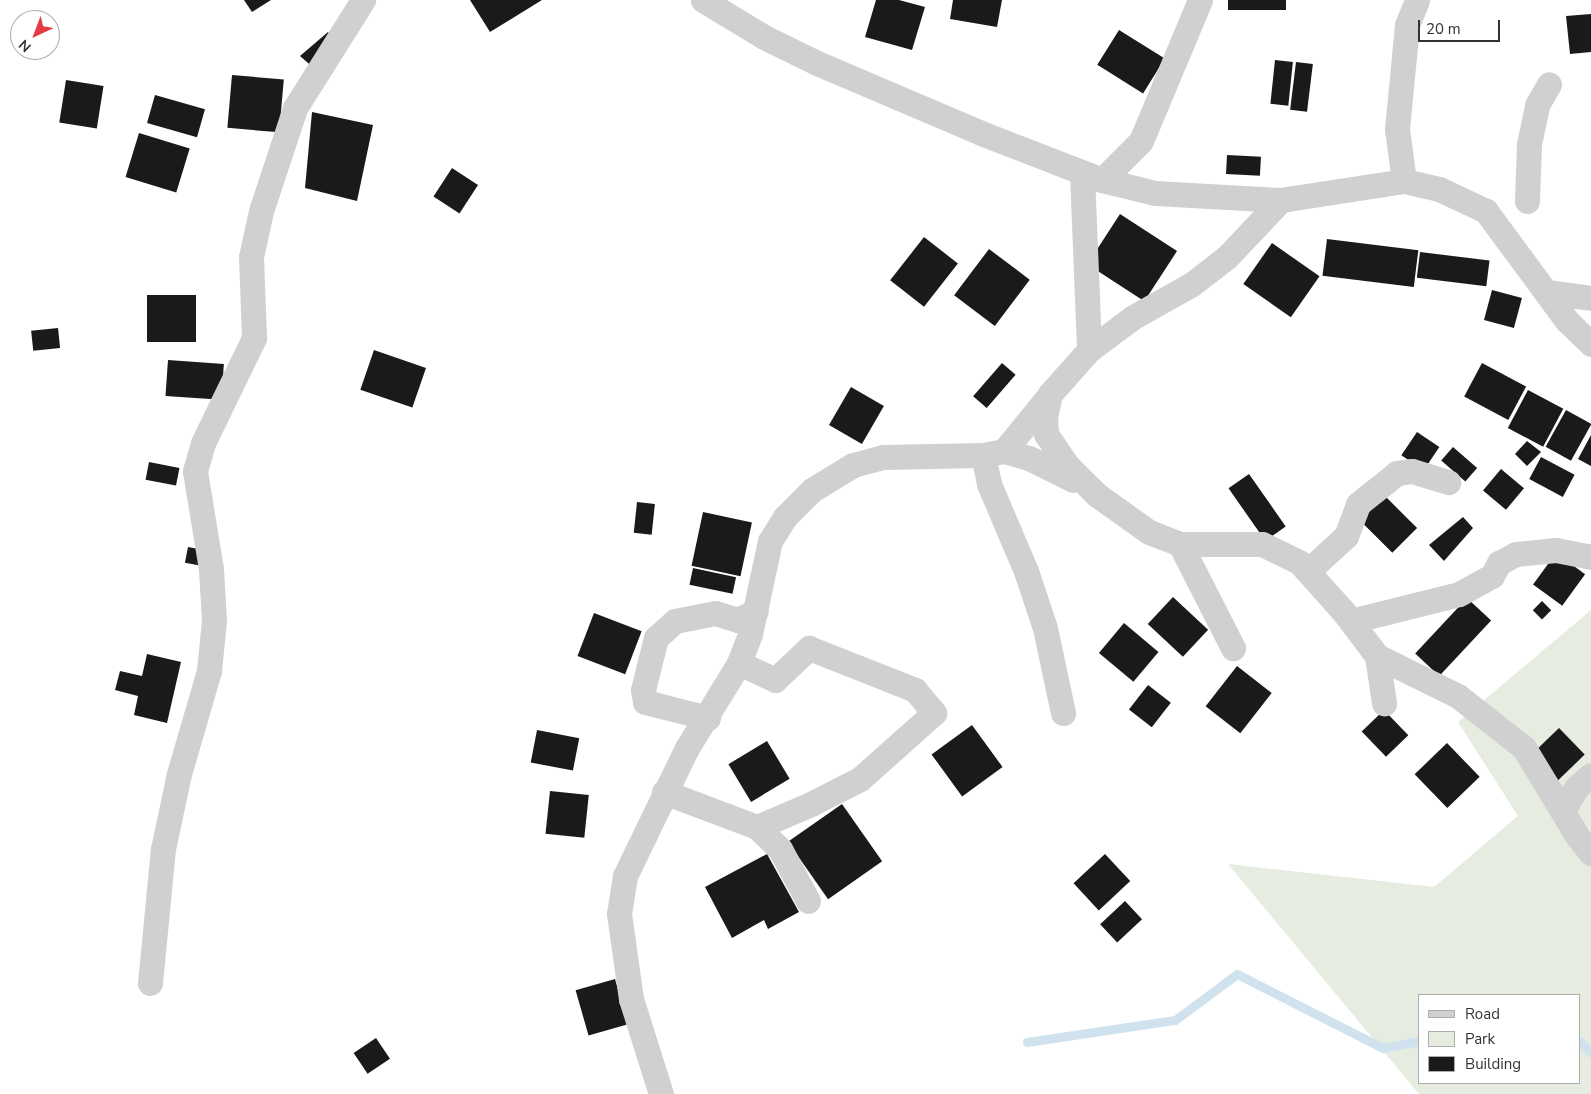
<!DOCTYPE html>
<html>
<head>
<meta charset="utf-8">
<style>
  body { margin:0 }
  #map { position:relative; width:1591px; height:1094px; overflow:hidden; background:#fff; font-family:"Nunito Sans",sans-serif }
  div>[style] { position:absolute }
  .green>* { inset:0; background:#e6ecdf }
  .stream>* { height:9px; margin:-4.5px; padding:0 4.5px; transform-origin:4.5px; border-radius:4.5px; background:#cfe2ee }
  .building>* { inset:0; background:#1a1a1a; transform-origin:0 0 }
  .minor>* { height:25px; margin:-12.5px; padding:0 12.5px; transform-origin:12.5px; border-radius:12.5px; background:#d0d0d0 }
  span { translate:-50% -50%; white-space:nowrap; text-align:center; line-height:1.15; -webkit-text-stroke:5px #fff; paint-order:stroke }
  .legend { position:absolute; left:1418px; top:994px; width:162px; height:90px; box-sizing:border-box; background:#fff; border:1px solid #adadad; margin:0; padding:6px 9px; list-style:none; font-size:15px; color:#333 }
  .legend li { display:flex; align-items:center; gap:10px; height:25px }
  .legend b { width:25px; border:1px solid #adadad }
  .north { position:absolute; left:10px; top:10px; width:50px; height:50px; box-sizing:border-box; background:#fff; border:1px solid #adadad; border-radius:50%; rotate:223deg; font-size:14px; font-weight:700; line-height:20px; text-align:center; color:#333 }
  .north::after { content:''; display:block; margin:auto; width:18px; height:22px; background:#e63946; clip-path:polygon(50% 0,100% 100%,50% 72%,0 100%) }
  .scale { position:absolute; left:1418px; top:20px; width:82px; height:22px; box-sizing:border-box; border:2px solid #333; border-top:0; padding-left:6px; font-size:15px; line-height:18px; white-space:nowrap; color:#333; -webkit-text-stroke:4px #fff; paint-order:stroke }
</style>
</head>
<body>
<div id="map">
  <div class="green">
    <i style="clip-path:polygon(evenodd,1591px 610px,1591px 1094px,1419px 1094px,1228px 864px,1434px 887px,1518px 816px,1458px 722px,1591px 610px,1420px 995px,1580px 995px,1580px 1083px,1420px 1083px,1420px 995px)"></i>
  </div>
  <div class="stream">
    <i style="left:1580px;top:1041px;width:16px;rotate:47deg"></i>
    <i style="left:1027px;top:1042px;width:150px;rotate:-8.5deg"></i>
    <i style="left:1175px;top:1020px;width:77px;rotate:-36.6deg"></i>
    <i style="left:1237px;top:974px;width:164px;rotate:26.9deg"></i>
    <i style="left:1383px;top:1048px;width:38px;rotate:-11deg"></i>
  </div>
  <div class="building">
    <i style="clip-path:polygon(244px 0,271px 0,252px 12px)"></i>
    <i style="clip-path:polygon(470px 0,542px 0,490px 32px)"></i>
    <i style="clip-path:polygon(876px 0,899px 0,925px 7px,912px 50px,865px 37px)"></i>
    <i style="clip-path:polygon(953px 0,1002px 0,997px 27px,950px 19px)"></i>
    <i style="left:1228px;top:0;width:58px;height:10px"></i>
    <i style="clip-path:polygon(1591px 14px,1591px 52px,1570px 54px,1566px 16px)"></i>
    <i style="left:1119px;top:30px;width:54px;height:41px;rotate:32deg"></i>
    <i style="clip-path:polygon(328px 32px,340px 44px,316px 70px,300px 56px)"></i>
    <i style="left:1275px;top:60px;width:18px;height:44px;rotate:6deg"></i>
    <i style="left:1296px;top:62px;width:17px;height:48px;rotate:7deg"></i>
    <i style="left:232px;top:75px;width:52px;height:53px;rotate:5deg"></i>
    <i style="left:66px;top:80px;width:38px;height:43px;rotate:9deg"></i>
    <i style="left:155px;top:95px;width:52px;height:29px;rotate:16deg"></i>
    <i style="clip-path:polygon(312px 112px,373px 125px,357px 201px,305px 188px)"></i>
    <i style="left:139px;top:133px;width:53px;height:46px;rotate:17deg"></i>
    <i style="left:1227px;top:155px;width:34px;height:19px;rotate:3deg"></i>
    <i style="left:452px;top:168px;width:31px;height:34px;rotate:33deg"></i>
    <i style="left:1120px;top:214px;width:68px;height:60px;rotate:33deg"></i>
    <i style="left:924px;top:237px;width:43px;height:55px;rotate:38deg"></i>
    <i style="left:1327px;top:239px;width:92px;height:37px;rotate:7deg"></i>
    <i style="left:1272px;top:243px;width:58px;height:50px;rotate:35deg"></i>
    <i style="left:989px;top:249px;width:51px;height:58px;rotate:37deg"></i>
    <i style="left:1420px;top:252px;width:70px;height:26px;rotate:7deg"></i>
    <i style="left:1492px;top:290px;width:31px;height:31px;rotate:15deg"></i>
    <i style="left:196px;top:295px;width:47px;height:49px;rotate:90deg"></i>
    <i style="left:58px;top:328px;width:20px;height:27px;rotate:84deg"></i>
    <i style="left:374px;top:350px;width:55px;height:42px;rotate:19deg"></i>
    <i style="left:168px;top:360px;width:56px;height:36px;rotate:4deg"></i>
    <i style="left:1002px;top:363px;width:18px;height:44px;rotate:41deg"></i>
    <i style="left:1482px;top:363px;width:50px;height:38px;rotate:28deg"></i>
    <i style="left:851px;top:387px;width:38px;height:44px;rotate:30deg"></i>
    <i style="left:1528px;top:390px;width:40px;height:43px;rotate:28deg"></i>
    <i style="left:1566px;top:410px;width:29px;height:42px;rotate:29deg"></i>
    <i style="left:1417px;top:432px;width:27px;height:28px;rotate:34deg"></i>
    <i style="clip-path:polygon(1591px 435px,1591px 466px,1578px 459px)"></i>
    <i style="clip-path:polygon(1527px 441px,1541px 452px,1527px 466px,1515px 454px)"></i>
    <i style="left:1453px;top:447px;width:32px;height:18px;rotate:41deg"></i>
    <i style="left:1541px;top:457px;width:38px;height:25px;rotate:28deg"></i>
    <i style="left:149px;top:462px;width:31px;height:18px;rotate:11deg"></i>
    <i style="left:1501px;top:469px;width:30px;height:28px;rotate:40deg"></i>
    <i style="left:1249px;top:474px;width:64px;height:25px;rotate:55deg"></i>
    <i style="left:1381px;top:492px;width:51px;height:35px;rotate:45deg"></i>
    <i style="left:637px;top:502px;width:18px;height:31px;rotate:6deg"></i>
    <i style="left:703px;top:512px;width:50px;height:55px;rotate:12deg"></i>
    <i style="clip-path:polygon(1463px 517px,1473px 528px,1444px 561px,1429px 545px)"></i>
    <i style="left:188px;top:547px;width:15px;height:16px;rotate:11deg"></i>
    <i style="left:1556px;top:553px;width:36px;height:39px;rotate:36deg"></i>
    <i style="left:693px;top:568px;width:44px;height:17px;rotate:12deg"></i>
    <i style="left:1173px;top:597px;width:48px;height:37px;rotate:43deg"></i>
    <i style="left:1467px;top:598px;width:33px;height:76px;rotate:43deg"></i>
    <i style="left:1542px;top:601px;width:13px;height:13px;rotate:45deg"></i>
    <i style="left:594px;top:613px;width:51px;height:46px;rotate:21deg"></i>
    <i style="left:1124px;top:623px;width:45px;height:39px;rotate:40deg"></i>
    <i style="clip-path:polygon(147px 654px,181px 662px,167px 723px,134px 715px,138px 696px,115px 690px,120px 671px,142px 676px)"></i>
    <i style="left:1237px;top:666px;width:44px;height:51px;rotate:38deg"></i>
    <i style="left:1148px;top:685px;width:29px;height:31px;rotate:38deg"></i>
    <i style="left:1384px;top:710px;width:35px;height:31px;rotate:46deg"></i>
    <i style="left:972px;top:725px;width:52px;height:50px;rotate:54deg"></i>
    <i style="left:1559px;top:728px;width:37px;height:37px;rotate:46deg"></i>
    <i style="left:537px;top:730px;width:43px;height:33px;rotate:11deg"></i>
    <i style="left:767px;top:741px;width:44px;height:45px;rotate:59deg"></i>
    <i style="left:1447px;top:743px;width:47px;height:45px;rotate:46deg"></i>
    <i style="left:550px;top:791px;width:39px;height:43px;rotate:6deg"></i>
    <i style="left:842px;top:804px;width:70px;height:66px;rotate:55deg"></i>
    <i style="clip-path:polygon(767px 854px,799px 912px,768px 929px,764px 920px,732px 938px,705px 887px)"></i>
    <i style="left:1105px;top:854px;width:37px;height:43px;rotate:47deg"></i>
    <i style="left:1125px;top:901px;width:25px;height:34px;rotate:47deg"></i>
    <i style="left:615px;top:979px;width:47px;height:41px;rotate:74deg"></i>
    <i style="left:376px;top:1038px;width:25px;height:27px;rotate:56deg"></i>
  </div>
  <div class="minor">
    <i style="left:703px;top:0;width:71px;rotate:31.2deg"></i>
    <i style="left:764px;top:37px;width:59px;rotate:26.1deg"></i>
    <i style="left:817px;top:63px;width:178px;rotate:23.1deg"></i>
    <i style="left:981px;top:133px;width:130px;rotate:21.2deg"></i>
    <i style="left:1102px;top:180px;width:55px;rotate:13.8deg"></i>
    <i style="left:1155px;top:193px;width:126px;rotate:3.2deg"></i>
    <i style="left:1082px;top:173px;width:177px;rotate:87.7deg"></i>
    <i style="left:1102px;top:180px;width:55px;rotate:-45deg"></i>
    <i style="left:1141px;top:141px;width:153px;rotate:-67.3deg"></i>
    <i style="left:1404px;top:181px;width:52px;rotate:-97.7deg"></i>
    <i style="left:1397px;top:129px;width:104px;rotate:-84.5deg"></i>
    <i style="left:1407px;top:25px;width:27px;rotate:-68deg"></i>
    <i style="left:1527px;top:201px;width:57px;rotate:-88deg"></i>
    <i style="left:1529px;top:144px;width:40px;rotate:-78deg"></i>
    <i style="left:1537px;top:105px;width:24px;rotate:-60deg"></i>
    <i style="left:1547px;top:292px;width:44px;rotate:7.8deg"></i>
    <i style="left:1591px;top:344px;width:33px;rotate:-136deg"></i>
    <i style="left:1567px;top:321px;width:137px;rotate:-126.4deg"></i>
    <i style="left:1486px;top:211px;width:52px;rotate:-154.9deg"></i>
    <i style="left:1439px;top:189px;width:36px;rotate:-167deg"></i>
    <i style="left:1404px;top:181px;width:124px;rotate:171.2deg"></i>
    <i style="left:1281px;top:200px;width:79px;rotate:133.5deg"></i>
    <i style="left:1227px;top:257px;width:44px;rotate:142.4deg"></i>
    <i style="left:1192px;top:284px;width:69px;rotate:150.5deg"></i>
    <i style="left:1132px;top:318px;width:54px;rotate:143.3deg"></i>
    <i style="left:1089px;top:350px;width:59px;rotate:131.6deg"></i>
    <i style="left:1050px;top:394px;width:25px;rotate:102deg"></i>
    <i style="left:1045px;top:418px;width:16px;rotate:86deg"></i>
    <i style="left:1046px;top:434px;width:36px;rotate:56deg"></i>
    <i style="left:1066px;top:464px;width:44px;rotate:45deg"></i>
    <i style="left:1097px;top:495px;width:64px;rotate:35.4deg"></i>
    <i style="left:1149px;top:532px;width:33px;rotate:21deg"></i>
    <i style="left:1180px;top:544px;width:82px"></i>
    <i style="left:1262px;top:544px;width:41px;rotate:25.9deg"></i>
    <i style="left:1299px;top:562px;width:66px;rotate:48.1deg"></i>
    <i style="left:1343px;top:611px;width:56px;rotate:52.9deg"></i>
    <i style="left:1377px;top:656px;width:90px;rotate:26.3deg"></i>
    <i style="left:1458px;top:696px;width:84px;rotate:38.2deg"></i>
    <i style="left:1524px;top:748px;width:104px;rotate:58.8deg"></i>
    <i style="left:1578px;top:837px;width:21px;rotate:51deg"></i>
    <i style="left:1004px;top:451px;width:70px;rotate:-50.8deg"></i>
    <i style="left:983px;top:455px;width:30px;rotate:78deg"></i>
    <i style="left:989px;top:484px;width:95px;rotate:67deg"></i>
    <i style="left:1026px;top:571px;width:60px;rotate:71.6deg"></i>
    <i style="left:1045px;top:628px;width:87px;rotate:78deg"></i>
    <i style="left:1180px;top:544px;width:117px;rotate:63deg"></i>
    <i style="left:1308px;top:571px;width:52px;rotate:-42.6deg"></i>
    <i style="left:1346px;top:536px;width:34px;rotate:-69deg"></i>
    <i style="left:1358px;top:504px;width:50px;rotate:-38.5deg"></i>
    <i style="left:1397px;top:473px;width:15px;rotate:-8deg"></i>
    <i style="left:1412px;top:471px;width:38px;rotate:17deg"></i>
    <i style="left:1351px;top:621px;width:111px;rotate:-14deg"></i>
    <i style="left:1459px;top:594px;width:38px;rotate:-29deg"></i>
    <i style="left:1492px;top:576px;width:15px;rotate:-62deg"></i>
    <i style="left:1499px;top:563px;width:19px;rotate:-28deg"></i>
    <i style="left:1516px;top:554px;width:40px;rotate:-5.7deg"></i>
    <i style="left:1556px;top:550px;width:36px;rotate:11deg"></i>
    <i style="left:1377px;top:656px;width:48px;rotate:81.5deg"></i>
    <i style="left:739px;top:663px;width:40px;rotate:25deg"></i>
    <i style="left:775px;top:680px;width:47px;rotate:-43.3deg"></i>
    <i style="left:809px;top:648px;width:114px;rotate:21.6deg"></i>
    <i style="left:915px;top:690px;width:30px;rotate:50deg"></i>
    <i style="left:934px;top:713px;width:99px;rotate:138.3deg"></i>
    <i style="left:860px;top:779px;width:55px;rotate:153deg"></i>
    <i style="left:811px;top:804px;width:59px;rotate:156.9deg"></i>
    <i style="left:708px;top:718px;width:65px;rotate:-165.7deg"></i>
    <i style="left:645px;top:702px;width:12px;rotate:-99deg"></i>
    <i style="left:643px;top:690px;width:54px;rotate:-76deg"></i>
    <i style="left:656px;top:638px;width:25px;rotate:-42deg"></i>
    <i style="left:675px;top:621px;width:41px;rotate:-11.3deg"></i>
    <i style="left:715px;top:613px;width:24px;rotate:17deg"></i>
    <i style="left:738px;top:620px;width:20px;rotate:-27deg"></i>
    <i style="left:664px;top:792px;width:99px;rotate:20.6deg"></i>
    <i style="left:757px;top:827px;width:32px;rotate:44deg"></i>
    <i style="left:780px;top:849px;width:59px;rotate:61.7deg"></i>
    <i style="left:1563px;top:810px;width:27px;rotate:-59deg"></i>
    <i style="left:1577px;top:787px;width:18px;rotate:-41deg"></i>
    <i style="left:150px;top:983px;width:135px;rotate:-84.5deg"></i>
    <i style="left:163px;top:849px;width:77px;rotate:-78deg"></i>
    <i style="left:179px;top:774px;width:107px;rotate:-73.8deg"></i>
    <i style="left:209px;top:671px;width:51px;rotate:-84.4deg"></i>
    <i style="left:214px;top:620px;width:51px;rotate:-93.4deg"></i>
    <i style="left:211px;top:569px;width:99px;rotate:-99.3deg"></i>
    <i style="left:195px;top:471px;width:29px;rotate:-74deg"></i>
    <i style="left:203px;top:443px;width:117px;rotate:-64.1deg"></i>
    <i style="left:254px;top:338px;width:81px;rotate:-92.1deg"></i>
    <i style="left:251px;top:257px;width:47px;rotate:-77.7deg"></i>
    <i style="left:261px;top:211px;width:108px;rotate:-71.7deg"></i>
    <i style="left:295px;top:108px;width:128px;rotate:-57.8deg"></i>
    <i style="left:661px;top:1094px;width:100px;rotate:-107.5deg"></i>
    <i style="left:631px;top:999px;width:86px;rotate:-98deg"></i>
    <i style="left:619px;top:914px;width:38px;rotate:-81deg"></i>
    <i style="left:625px;top:876px;width:142px;rotate:-64.2deg"></i>
    <i style="left:687px;top:748px;width:100px;rotate:-58.5deg"></i>
    <i style="left:739px;top:663px;width:31px;rotate:-69deg"></i>
    <i style="left:750px;top:634px;width:95px;rotate:-77.9deg"></i>
    <i style="left:770px;top:541px;width:28px;rotate:-58deg"></i>
    <i style="left:785px;top:517px;width:38px;rotate:-45deg"></i>
    <i style="left:812px;top:490px;width:48px;rotate:-31.4deg"></i>
    <i style="left:853px;top:465px;width:31px;rotate:-15deg"></i>
    <i style="left:883px;top:457px;width:100px;rotate:-1.1deg"></i>
    <i style="left:983px;top:455px;width:21px;rotate:-11deg"></i>
    <i style="left:1004px;top:451px;width:26px;rotate:16deg"></i>
    <i style="left:1029px;top:458px;width:49px;rotate:26.6deg"></i>
  </div>
  <ul class="legend">
  <li><b style="height:6px;background:#d0d0d0"></b>Road</li>
  <li><b style="height:14px;background:#e6ecdf"></b>Park</li>
  <li><b style="height:14px;background:#1a1a1a"></b>Building</li>
  </ul>
  <div class="north">N</div>
  <div class="scale">20 m</div>
</div>
</body>
</html>
